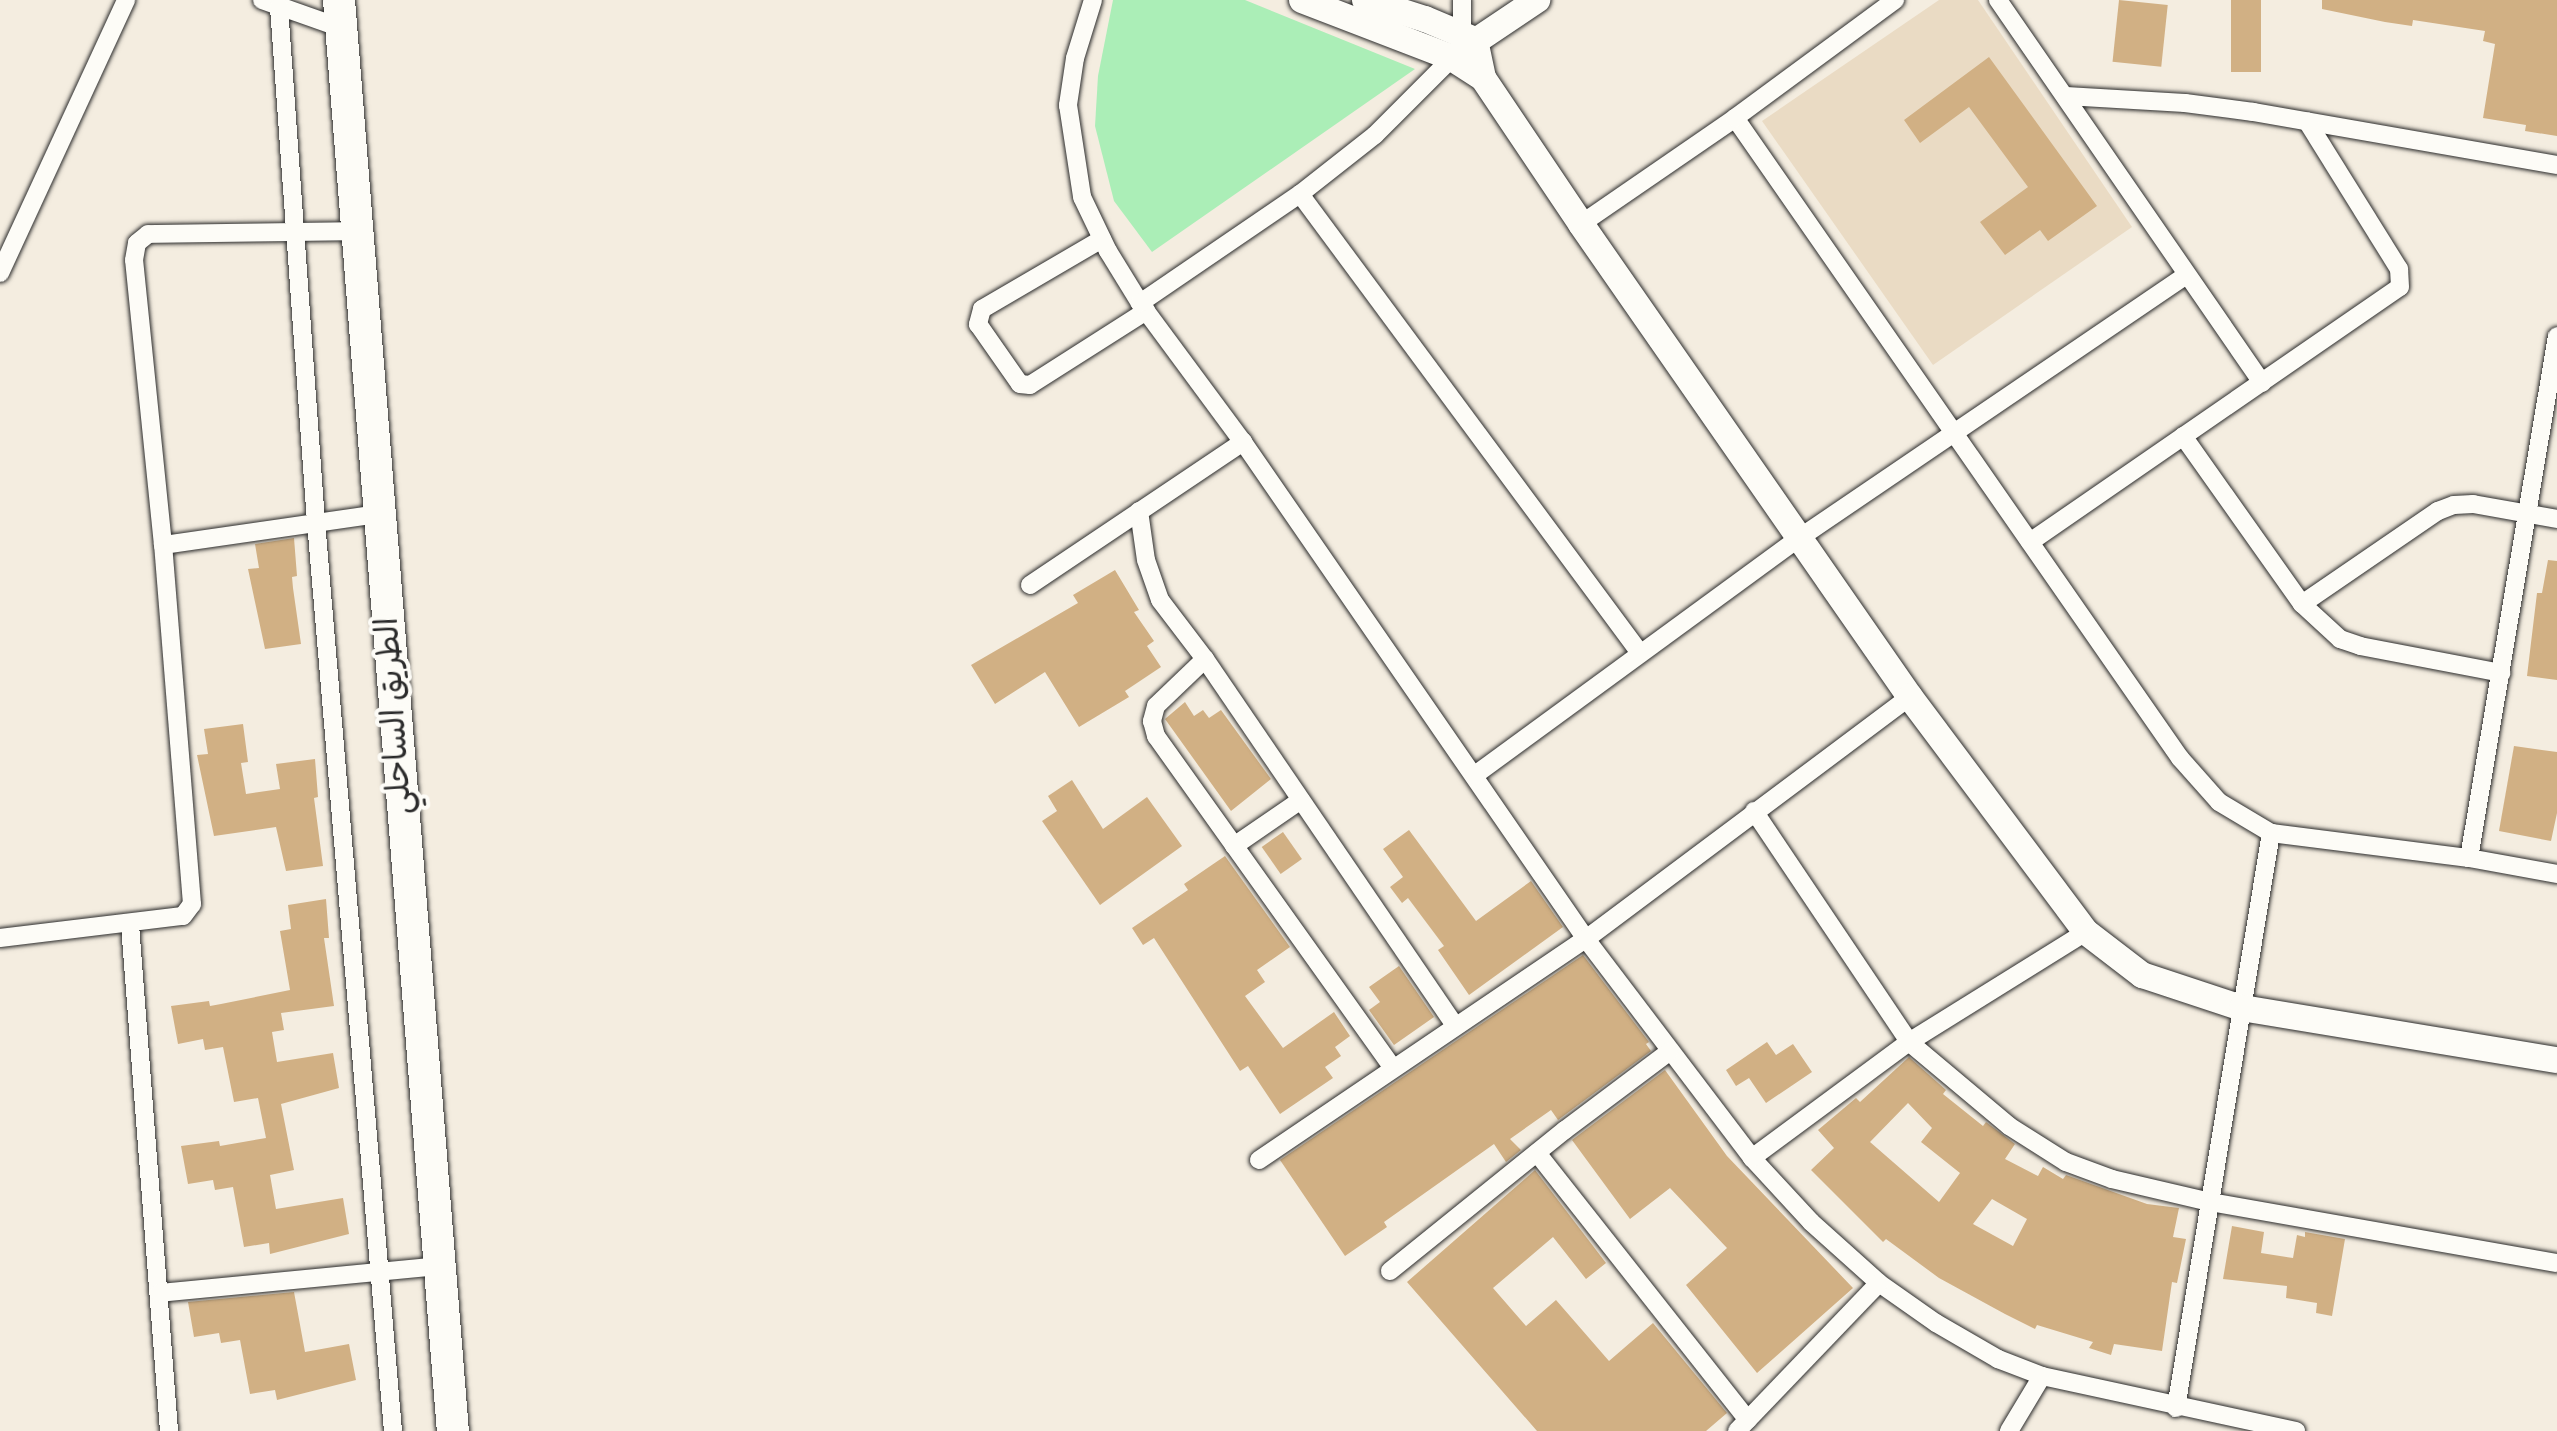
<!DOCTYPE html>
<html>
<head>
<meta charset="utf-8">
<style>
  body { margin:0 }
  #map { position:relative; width:2557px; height:1431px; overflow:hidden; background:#f4ede0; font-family:Caveat,"Playpen Sans Arabic",sans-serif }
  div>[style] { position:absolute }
  .built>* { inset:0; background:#eadbc4 }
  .green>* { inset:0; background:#abeeb7 }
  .building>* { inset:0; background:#d1b084; transform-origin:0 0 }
  .roads { filter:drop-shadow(0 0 2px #2b2b2b) drop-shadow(0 0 2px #2b2b2b) }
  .minor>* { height:18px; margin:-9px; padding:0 9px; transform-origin:9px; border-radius:9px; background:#fdfcf7 }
  .secondary>* { height:26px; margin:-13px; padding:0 13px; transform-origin:13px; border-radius:13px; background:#fdfcf7 }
  .trunk>* { height:32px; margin:-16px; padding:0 16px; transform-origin:16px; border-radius:16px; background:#fdfcf7 }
  span { translate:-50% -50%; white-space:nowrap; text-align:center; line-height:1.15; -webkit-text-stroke:8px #fdfcf7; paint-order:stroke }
  .street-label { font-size:32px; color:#2b2b2b }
</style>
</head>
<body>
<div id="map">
  <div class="built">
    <i style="clip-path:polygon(1939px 0,1978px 0,2132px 227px,1933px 365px,1762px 121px)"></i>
  </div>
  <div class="green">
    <i style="clip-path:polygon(1113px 0,1245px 0,1415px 69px,1152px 252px,1114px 201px,1095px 126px,1098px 76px)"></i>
  </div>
  <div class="building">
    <i style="left:2119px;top:0;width:49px;height:62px;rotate:6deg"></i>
    <i style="left:2231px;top:0;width:30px;height:72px"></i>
    <i style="clip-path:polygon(2322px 0,2557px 0,2557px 136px,2525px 131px,2526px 125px,2483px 118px,2495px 44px,2483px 41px,2485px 31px,2413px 20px,2412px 26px,2385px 22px,2322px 9px)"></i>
    <i style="clip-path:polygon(1989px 57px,2097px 206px,2048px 241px,2040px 230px,2005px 255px,1980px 222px,2028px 187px,1969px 107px,1920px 143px,1904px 120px)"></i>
    <i style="clip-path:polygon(294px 538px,297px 576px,292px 577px,293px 588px,301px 644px,265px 649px,248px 569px,259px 568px,255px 544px)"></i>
    <i style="clip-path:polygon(2548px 560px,2557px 561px,2557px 680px,2527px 676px,2537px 593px,2542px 593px)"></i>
    <i style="clip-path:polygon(1115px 570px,1139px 610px,1134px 612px,1154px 641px,1147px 646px,1161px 667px,1125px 691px,1129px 697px,1079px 727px,1045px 672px,995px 704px,971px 665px,1078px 603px,1073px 595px)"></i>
    <i style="clip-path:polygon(1185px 702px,1194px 716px,1203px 710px,1209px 718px,1221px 710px,1271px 779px,1231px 811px,1165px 719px)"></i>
    <i style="clip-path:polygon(243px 724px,248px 762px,241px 763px,246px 794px,280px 789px,276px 764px,315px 759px,318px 797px,314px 798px,323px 866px,286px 871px,276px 827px,214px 836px,197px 755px,208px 754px,204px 729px)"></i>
    <i style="clip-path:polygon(2514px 746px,2557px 752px,2557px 813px,2551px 841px,2499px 831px)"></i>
    <i style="clip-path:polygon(1072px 780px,1103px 829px,1147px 797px,1182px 846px,1100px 905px,1042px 821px,1057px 811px,1048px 796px)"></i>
    <i style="clip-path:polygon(1409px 830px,1476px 921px,1531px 881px,1563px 927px,1469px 995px,1438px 950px,1444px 946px,1408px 898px,1402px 903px,1390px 887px,1403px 877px,1383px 849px)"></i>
    <i style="left:1283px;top:832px;width:33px;height:26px;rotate:55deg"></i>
    <i style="clip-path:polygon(1225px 856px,1290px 947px,1257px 970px,1265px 982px,1245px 996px,1283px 1048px,1334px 1012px,1350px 1036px,1335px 1047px,1341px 1056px,1325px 1067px,1333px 1078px,1280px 1114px,1248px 1066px,1240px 1071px,1154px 938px,1143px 945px,1132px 928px,1188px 890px,1184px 884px)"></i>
    <i style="clip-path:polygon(326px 899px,329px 938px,324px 938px,334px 1006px,281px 1013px,284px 1030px,272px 1032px,277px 1062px,333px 1053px,339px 1088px,281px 1104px,294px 1170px,270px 1175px,276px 1209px,343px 1198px,349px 1234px,270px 1254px,269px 1243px,244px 1247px,233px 1187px,215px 1190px,213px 1180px,188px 1184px,181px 1146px,219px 1141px,220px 1146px,266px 1138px,258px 1098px,234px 1102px,223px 1047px,205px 1050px,203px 1039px,178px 1044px,171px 1006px,209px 1001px,210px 1006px,221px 1004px,290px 990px,280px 931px,291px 929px,288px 905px)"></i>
    <i style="clip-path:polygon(1583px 955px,1649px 1042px,1646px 1044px,1651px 1051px,1558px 1120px,1551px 1110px,1510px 1139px,1521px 1150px,1506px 1162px,1494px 1144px,1384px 1222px,1387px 1227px,1345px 1256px,1280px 1160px)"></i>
    <i style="clip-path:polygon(1399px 966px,1434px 1017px,1394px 1045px,1369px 1010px,1380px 1002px,1369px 987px)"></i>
    <i style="clip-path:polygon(1767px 1042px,1776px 1055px,1793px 1044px,1812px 1072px,1766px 1103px,1749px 1078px,1736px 1086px,1726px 1070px)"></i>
    <i style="clip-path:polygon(evenodd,1909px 1057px,1946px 1090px,1943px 1094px,1983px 1126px,1986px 1122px,2015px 1144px,2005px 1159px,2038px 1176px,2043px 1167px,2063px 1179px,2066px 1175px,2147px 1204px,2179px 1208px,2173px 1237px,2186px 1239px,2177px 1283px,2172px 1282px,2162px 1351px,2114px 1344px,2111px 1355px,2089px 1348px,2093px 1342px,2037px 1325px,2035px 1329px,2005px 1314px,1939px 1278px,1886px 1239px,1883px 1242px,1811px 1170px,1834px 1148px,1818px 1130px,1856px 1098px,1860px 1102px,1909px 1057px,1908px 1103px,1932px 1128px,1921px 1142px,1960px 1173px,1939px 1202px,1870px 1142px,1908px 1103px,1909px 1057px,1992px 1199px,2027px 1219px,2013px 1246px,1973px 1224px,1992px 1199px)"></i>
    <i style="clip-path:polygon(1665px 1070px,1727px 1156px,1853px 1288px,1757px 1373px,1686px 1285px,1727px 1248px,1670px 1188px,1630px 1219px,1572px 1140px)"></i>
    <i style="clip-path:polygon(1535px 1170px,1606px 1263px,1586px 1279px,1553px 1237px,1493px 1288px,1526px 1326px,1556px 1300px,1609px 1361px,1653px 1323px,1727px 1413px,1706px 1431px,1537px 1431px,1407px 1282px)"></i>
    <i style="clip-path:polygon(2232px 1226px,2264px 1232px,2261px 1253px,2293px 1258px,2297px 1235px,2305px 1237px,2305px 1232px,2345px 1239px,2332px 1316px,2316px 1313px,2317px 1303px,2286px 1298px,2287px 1286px,2223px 1279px)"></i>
    <i style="clip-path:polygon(294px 1292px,305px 1352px,349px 1344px,356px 1380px,277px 1400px,275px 1390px,250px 1394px,240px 1340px,221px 1343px,219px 1333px,194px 1337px,188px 1302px)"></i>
  </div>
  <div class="roads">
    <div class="minor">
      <i style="left:262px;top:0;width:84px;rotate:19.5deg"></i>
      <i style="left:1093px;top:0;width:61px;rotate:107.2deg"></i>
      <i style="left:1075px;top:58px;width:48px;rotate:98.5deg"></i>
      <i style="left:1068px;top:105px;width:93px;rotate:81.3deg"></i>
      <i style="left:1082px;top:197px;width:60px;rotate:64.3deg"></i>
      <i style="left:1108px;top:251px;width:61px;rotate:58.4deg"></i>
      <i style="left:1140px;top:303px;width:173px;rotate:53.5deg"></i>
      <i style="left:1243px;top:442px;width:604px;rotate:55.39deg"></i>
      <i style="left:1586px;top:939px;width:275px;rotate:52.8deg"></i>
      <i style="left:1752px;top:1158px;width:87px;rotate:47.3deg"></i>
      <i style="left:1811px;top:1222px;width:91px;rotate:41.9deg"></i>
      <i style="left:1879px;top:1283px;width:70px;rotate:35.1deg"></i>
      <i style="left:1936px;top:1323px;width:72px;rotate:30.1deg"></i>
      <i style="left:1998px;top:1359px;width:47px;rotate:21.1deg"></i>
      <i style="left:2042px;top:1376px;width:260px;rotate:12.2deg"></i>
      <i style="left:1998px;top:0;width:465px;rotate:55.4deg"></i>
      <i style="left:279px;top:7px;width:516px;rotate:85.89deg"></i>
      <i style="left:316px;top:522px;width:912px;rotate:85.16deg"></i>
      <i style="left:1462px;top:33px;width:33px;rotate:-90deg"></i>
      <i style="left:2066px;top:96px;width:119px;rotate:3.4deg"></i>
      <i style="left:2185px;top:103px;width:69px;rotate:7.5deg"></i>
      <i style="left:2253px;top:112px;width:309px;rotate:9.9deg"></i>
      <i style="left:1735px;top:118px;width:780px;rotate:55.19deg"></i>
      <i style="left:2180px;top:758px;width:59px;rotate:48.4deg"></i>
      <i style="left:2219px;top:802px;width:61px;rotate:30.8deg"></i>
      <i style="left:2271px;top:833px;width:200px;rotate:7.2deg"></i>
      <i style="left:2469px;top:858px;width:89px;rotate:10.3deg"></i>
      <i style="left:1300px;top:194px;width:571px;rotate:53.47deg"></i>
      <i style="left:1581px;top:224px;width:187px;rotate:-34.5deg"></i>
      <i style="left:1735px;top:118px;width:199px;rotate:-36.4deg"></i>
      <i style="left:1102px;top:239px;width:139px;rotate:149.7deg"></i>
      <i style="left:982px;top:309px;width:16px;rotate:105deg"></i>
      <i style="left:978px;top:324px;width:73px;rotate:55deg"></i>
      <i style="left:1020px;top:384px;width:10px;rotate:6deg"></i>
      <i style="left:1030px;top:385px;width:138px;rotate:-32.5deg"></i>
      <i style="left:0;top:273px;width:301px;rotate:-65.2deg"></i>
      <i style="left:1140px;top:303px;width:194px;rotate:-34.3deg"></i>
      <i style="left:1300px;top:194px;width:95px;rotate:-38.2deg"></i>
      <i style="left:1375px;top:135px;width:109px;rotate:-45deg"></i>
      <i style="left:2183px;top:436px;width:206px;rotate:54.7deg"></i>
      <i style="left:2302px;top:604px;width:52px;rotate:42.6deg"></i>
      <i style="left:2340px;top:639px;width:21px;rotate:19deg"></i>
      <i style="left:2360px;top:646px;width:144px;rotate:10.8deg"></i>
      <i style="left:1139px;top:511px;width:49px;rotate:81.9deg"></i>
      <i style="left:1146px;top:560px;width:42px;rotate:70.7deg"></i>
      <i style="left:1160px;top:600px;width:74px;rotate:52.7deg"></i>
      <i style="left:1205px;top:659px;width:444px;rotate:55.7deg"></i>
      <i style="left:2030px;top:542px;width:449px;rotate:-34.6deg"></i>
      <i style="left:2400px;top:287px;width:18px;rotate:-93deg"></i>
      <i style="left:2399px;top:269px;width:174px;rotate:-121.9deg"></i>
      <i style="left:163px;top:545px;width:218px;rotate:-8.2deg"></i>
      <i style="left:1030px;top:585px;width:257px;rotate:-33.9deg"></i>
      <i style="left:2302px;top:604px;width:165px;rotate:-34.4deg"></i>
      <i style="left:2438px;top:511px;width:17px;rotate:-21deg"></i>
      <i style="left:2454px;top:505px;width:19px;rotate:-3deg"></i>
      <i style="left:2473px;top:504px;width:85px;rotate:10.1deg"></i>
      <i style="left:1205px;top:659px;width:68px;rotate:136.2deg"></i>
      <i style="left:1156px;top:706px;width:16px;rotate:105deg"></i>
      <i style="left:1152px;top:721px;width:16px;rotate:75deg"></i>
      <i style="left:1156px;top:736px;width:407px;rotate:54.5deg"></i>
      <i style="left:1475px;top:775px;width:400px;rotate:-36.2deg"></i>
      <i style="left:1798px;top:539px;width:468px;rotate:-34.2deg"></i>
      <i style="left:1754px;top:811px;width:278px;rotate:56.1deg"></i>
      <i style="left:1909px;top:1042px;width:131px;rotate:40deg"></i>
      <i style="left:2009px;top:1126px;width:67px;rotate:32.3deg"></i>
      <i style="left:2066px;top:1162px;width:49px;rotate:20.3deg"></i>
      <i style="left:2112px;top:1179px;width:101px;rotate:13.2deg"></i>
      <i style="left:2210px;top:1202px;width:352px;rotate:10deg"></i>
      <i style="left:1234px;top:846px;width:81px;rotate:-34.5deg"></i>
      <i style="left:2469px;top:858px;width:529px;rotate:-80.43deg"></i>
      <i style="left:130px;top:925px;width:508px;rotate:85.59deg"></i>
      <i style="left:0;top:938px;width:184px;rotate:-6.9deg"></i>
      <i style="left:183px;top:916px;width:15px;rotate:-53deg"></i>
      <i style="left:192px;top:904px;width:360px;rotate:-94.6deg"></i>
      <i style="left:163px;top:545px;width:286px;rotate:-95.8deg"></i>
      <i style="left:134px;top:260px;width:17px;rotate:-80deg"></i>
      <i style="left:137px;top:243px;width:14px;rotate:-39deg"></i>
      <i style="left:148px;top:234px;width:209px;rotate:-0.8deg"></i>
      <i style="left:1537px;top:1153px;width:340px;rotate:51.7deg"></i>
      <i style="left:1752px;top:1158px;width:195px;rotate:-36.5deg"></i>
      <i style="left:1909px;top:1042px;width:208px;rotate:-31.9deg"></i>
      <i style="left:1259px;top:1160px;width:395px;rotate:-34.1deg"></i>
      <i style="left:1586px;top:939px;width:404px;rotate:-36.8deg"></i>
      <i style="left:1390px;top:1271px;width:225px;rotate:-38.9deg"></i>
      <i style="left:1565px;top:1130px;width:130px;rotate:-36.9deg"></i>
      <i style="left:159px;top:1293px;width:282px;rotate:-5.5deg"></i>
      <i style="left:2176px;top:1408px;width:583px;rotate:-80.62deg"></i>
      <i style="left:1737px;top:1431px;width:205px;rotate:-46.2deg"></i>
      <i style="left:2009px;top:1431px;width:64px;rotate:-59deg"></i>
    </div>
    <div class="secondary">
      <i style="left:1302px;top:0;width:161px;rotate:21.1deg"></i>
      <i style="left:1452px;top:58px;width:37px;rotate:33deg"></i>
      <i style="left:1365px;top:0;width:63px;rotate:17.6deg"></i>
      <i style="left:1425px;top:19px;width:54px;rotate:22.8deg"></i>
      <i style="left:1475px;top:40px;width:39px;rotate:78deg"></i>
      <i style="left:1483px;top:78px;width:176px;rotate:56.1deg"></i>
      <i style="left:1581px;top:224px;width:576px;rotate:55.18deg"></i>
      <i style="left:1910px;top:697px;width:294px;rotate:53.2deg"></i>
      <i style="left:2086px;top:932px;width:71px;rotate:37.5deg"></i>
      <i style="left:2142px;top:975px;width:105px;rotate:18.3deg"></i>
      <i style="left:2242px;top:1008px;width:319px;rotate:9.4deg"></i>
      <i style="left:1461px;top:51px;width:92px;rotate:-33.9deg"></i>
    </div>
    <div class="trunk">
      <i style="left:339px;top:0;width:1436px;rotate:85.45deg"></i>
    </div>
  </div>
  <div class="street-label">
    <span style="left:394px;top:716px;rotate:-94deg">الطريق الساحلي</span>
  </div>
</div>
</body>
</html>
